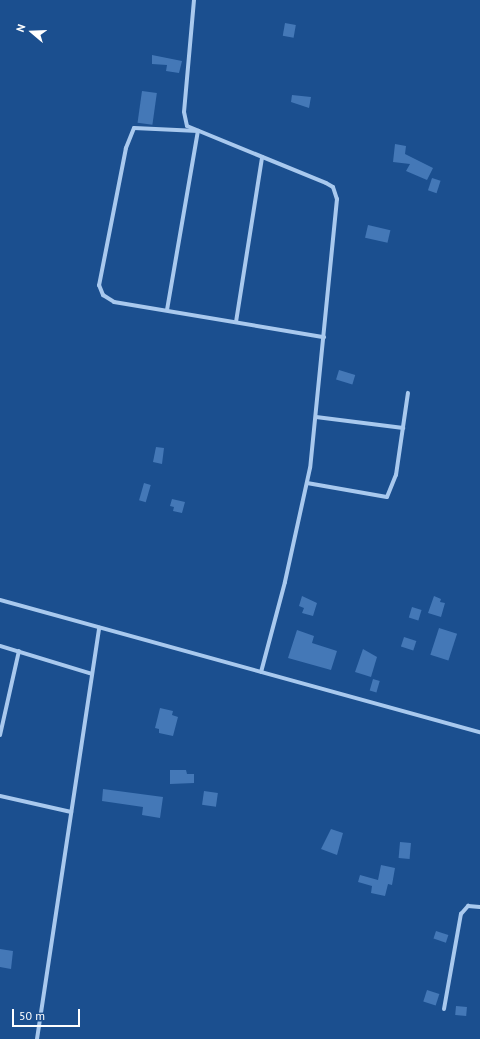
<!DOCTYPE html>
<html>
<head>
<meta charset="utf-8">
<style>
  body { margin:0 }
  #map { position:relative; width:480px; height:1039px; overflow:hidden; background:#1b4f8f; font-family:"PT Sans",sans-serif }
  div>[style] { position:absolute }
  .building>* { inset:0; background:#4478b7; transform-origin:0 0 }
  .minor>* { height:4px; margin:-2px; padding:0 2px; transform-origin:2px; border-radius:2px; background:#a9c9ee }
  span { translate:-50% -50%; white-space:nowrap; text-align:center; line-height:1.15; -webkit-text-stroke:3px #1b4f8f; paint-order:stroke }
  .north { position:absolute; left:12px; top:12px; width:40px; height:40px; -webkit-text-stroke:3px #1b4f8f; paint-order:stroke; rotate:289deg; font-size:11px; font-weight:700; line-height:16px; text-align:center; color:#fff }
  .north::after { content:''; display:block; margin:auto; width:14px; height:18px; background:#fff; clip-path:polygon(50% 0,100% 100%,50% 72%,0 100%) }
  .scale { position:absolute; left:12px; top:1009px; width:68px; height:18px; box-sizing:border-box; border:2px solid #fff; border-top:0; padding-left:5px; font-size:12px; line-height:14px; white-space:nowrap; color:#fff; -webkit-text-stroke:3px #1b4f8f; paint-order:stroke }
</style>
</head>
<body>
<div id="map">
  <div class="building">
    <i style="left:285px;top:23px;width:11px;height:13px;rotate:10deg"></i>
    <i style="clip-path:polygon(152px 55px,182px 61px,179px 73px,166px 71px,167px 65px,152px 64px)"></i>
    <i style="left:142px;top:91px;width:15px;height:32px;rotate:8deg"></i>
    <i style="clip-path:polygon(292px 95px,311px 97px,309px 108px,291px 102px)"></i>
    <i style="clip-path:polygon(395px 144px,406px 146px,405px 154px,433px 168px,427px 180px,406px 171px,410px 164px,393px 162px)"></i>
    <i style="left:432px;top:178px;width:9px;height:13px;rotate:18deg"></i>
    <i style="left:368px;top:225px;width:23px;height:13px;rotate:13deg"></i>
    <i style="left:339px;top:370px;width:17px;height:10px;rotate:17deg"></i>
    <i style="clip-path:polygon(156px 447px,164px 448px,162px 464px,153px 462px)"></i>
    <i style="left:144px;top:483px;width:7px;height:18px;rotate:16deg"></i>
    <i style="clip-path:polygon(172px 499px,185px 502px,182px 513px,173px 511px,174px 507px,170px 506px)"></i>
    <i style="clip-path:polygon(302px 596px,317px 603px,313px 616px,302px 613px,304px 608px,299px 606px)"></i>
    <i style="clip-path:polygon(434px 596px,441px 599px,440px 602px,445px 603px,441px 617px,428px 613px)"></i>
    <i style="left:412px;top:607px;width:10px;height:11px;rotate:17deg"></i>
    <i style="left:439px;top:628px;width:19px;height:28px;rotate:18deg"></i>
    <i style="clip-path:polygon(297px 630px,314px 636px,312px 643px,337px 651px,331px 670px,288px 658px)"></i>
    <i style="left:404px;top:637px;width:13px;height:10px;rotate:18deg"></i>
    <i style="clip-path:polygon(363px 649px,377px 657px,371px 677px,355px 672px)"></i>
    <i style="left:373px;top:679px;width:7px;height:12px;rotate:16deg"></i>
    <i style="clip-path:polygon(160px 708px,173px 711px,172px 715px,178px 717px,173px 736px,159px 733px,159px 729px,155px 728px)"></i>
    <i style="clip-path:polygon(170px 770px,186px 770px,187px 774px,194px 774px,194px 783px,170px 784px)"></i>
    <i style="clip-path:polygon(103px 789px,163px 797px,160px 818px,142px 815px,143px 807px,102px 801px)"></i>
    <i style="left:204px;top:791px;width:14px;height:14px;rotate:8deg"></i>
    <i style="clip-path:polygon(331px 829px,343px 833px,337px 855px,321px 849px)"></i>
    <i style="left:400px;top:842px;width:11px;height:16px;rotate:5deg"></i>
    <i style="clip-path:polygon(381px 865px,395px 868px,392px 885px,388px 884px,385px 896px,371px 893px,372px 886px,358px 882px,360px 875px,378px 880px)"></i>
    <i style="left:436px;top:931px;width:13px;height:8px;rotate:18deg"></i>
    <i style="clip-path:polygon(0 949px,13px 951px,11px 969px,0 967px)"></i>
    <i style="left:427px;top:990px;width:13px;height:12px;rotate:18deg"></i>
    <i style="left:456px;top:1006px;width:11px;height:9px;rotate:5deg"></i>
  </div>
  <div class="minor">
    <i style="left:194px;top:0;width:112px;rotate:95.1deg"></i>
    <i style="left:184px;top:112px;width:14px;rotate:78deg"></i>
    <i style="left:187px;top:126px;width:150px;rotate:22.3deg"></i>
    <i style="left:326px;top:183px;width:8px;rotate:30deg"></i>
    <i style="left:333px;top:187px;width:13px;rotate:72deg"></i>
    <i style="left:337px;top:199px;width:270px;rotate:95.7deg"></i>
    <i style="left:310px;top:468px;width:117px;rotate:102.4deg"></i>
    <i style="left:285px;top:582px;width:93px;rotate:104.9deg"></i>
    <i style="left:167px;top:310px;width:182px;rotate:-80.2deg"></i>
    <i style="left:198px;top:131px;width:64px;rotate:-177.3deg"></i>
    <i style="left:134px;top:128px;width:22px;rotate:112deg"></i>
    <i style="left:126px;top:148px;width:140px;rotate:101.1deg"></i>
    <i style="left:99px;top:285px;width:11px;rotate:68deg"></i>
    <i style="left:103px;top:295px;width:13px;rotate:32deg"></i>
    <i style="left:114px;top:302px;width:213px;rotate:9.5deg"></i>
    <i style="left:236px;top:322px;width:167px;rotate:-81deg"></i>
    <i style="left:316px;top:417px;width:88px;rotate:7.2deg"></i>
    <i style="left:307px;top:483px;width:81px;rotate:9.9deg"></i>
    <i style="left:387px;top:497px;width:24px;rotate:-68deg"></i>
    <i style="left:396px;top:475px;width:83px;rotate:-81.7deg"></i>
    <i style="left:0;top:600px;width:498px;rotate:15.4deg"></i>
    <i style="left:0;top:646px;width:96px;rotate:16.9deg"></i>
    <i style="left:0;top:735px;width:86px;rotate:-77.3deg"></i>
    <i style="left:0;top:796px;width:73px;rotate:12.7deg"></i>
    <i style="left:444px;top:1009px;width:97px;rotate:-79.9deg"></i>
    <i style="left:461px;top:914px;width:11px;rotate:-49deg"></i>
    <i style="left:468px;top:906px;width:12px;rotate:5deg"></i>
    <i style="left:37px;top:1039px;width:416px;rotate:-81.4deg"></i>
  </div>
  <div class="north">N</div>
  <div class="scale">50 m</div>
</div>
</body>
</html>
